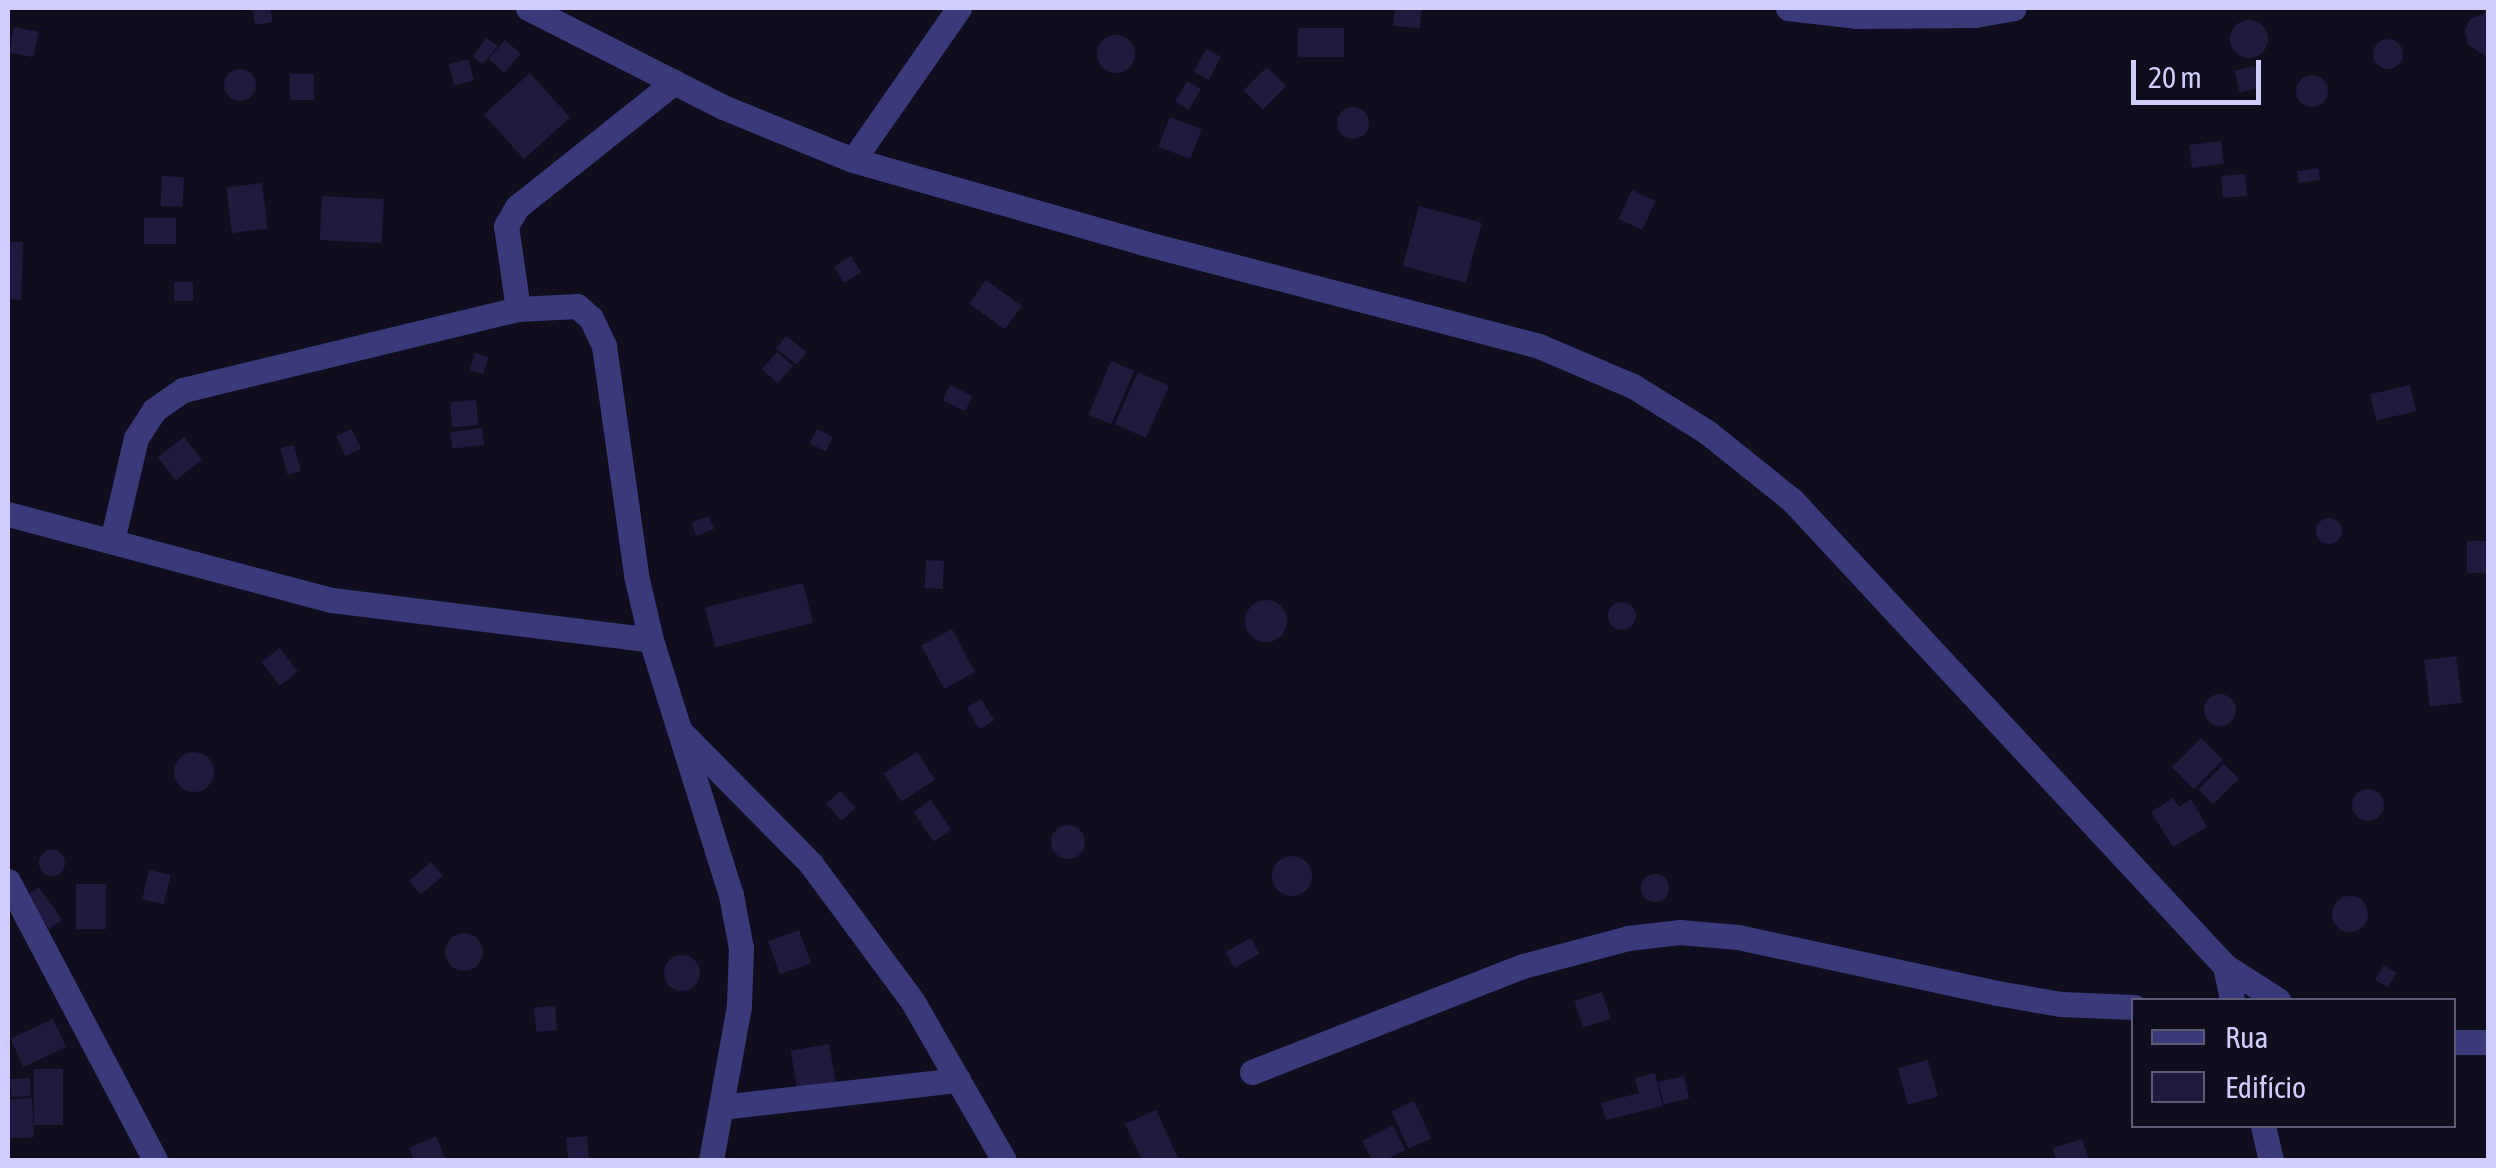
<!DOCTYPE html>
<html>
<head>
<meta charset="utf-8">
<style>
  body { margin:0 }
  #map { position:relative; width:2496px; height:1168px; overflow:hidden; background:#0f0d1e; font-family:"Asap Condensed",sans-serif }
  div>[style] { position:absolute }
  .building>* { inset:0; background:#201a3e; transform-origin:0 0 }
  .round { border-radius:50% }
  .street>* { height:25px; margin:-12.5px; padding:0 12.5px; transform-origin:12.5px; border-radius:12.5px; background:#3a3a7b }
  span { translate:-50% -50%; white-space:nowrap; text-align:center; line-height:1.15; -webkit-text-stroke:10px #0f0d1e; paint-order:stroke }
  .frame { position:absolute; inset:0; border:10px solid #d0cdfd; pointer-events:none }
  .legend { position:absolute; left:2131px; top:998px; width:325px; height:130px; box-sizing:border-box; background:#0f0d1e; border:2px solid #5c5a77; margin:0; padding:12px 18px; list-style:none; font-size:30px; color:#d0cdfd }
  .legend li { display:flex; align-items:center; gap:20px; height:50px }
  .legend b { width:50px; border:2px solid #5c5a77 }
  .scale { position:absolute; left:2131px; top:60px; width:130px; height:45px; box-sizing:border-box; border:5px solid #d0cdfd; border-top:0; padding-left:12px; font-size:30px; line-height:35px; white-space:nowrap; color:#d0cdfd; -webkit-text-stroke:8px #0f0d1e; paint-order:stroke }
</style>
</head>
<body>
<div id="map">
  <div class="building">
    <i style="clip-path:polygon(252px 8px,270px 8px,273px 22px,255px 25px)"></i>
    <i style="clip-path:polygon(1395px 8px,1422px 8px,1420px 28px,1393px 26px)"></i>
    <i style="clip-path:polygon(2488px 12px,2488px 56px,2486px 56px,2468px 45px,2465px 30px,2471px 18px)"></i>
    <i class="round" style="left:2230px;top:20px;width:38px;height:38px"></i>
    <i style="left:14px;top:27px;width:25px;height:26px;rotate:11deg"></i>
    <i style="left:1298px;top:28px;width:46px;height:29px"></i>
    <i class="round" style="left:1097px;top:35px;width:38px;height:38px"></i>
    <i style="clip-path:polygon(486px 38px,498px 46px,483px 64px,473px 57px)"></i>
    <i class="round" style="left:2373px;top:39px;width:30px;height:30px"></i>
    <i style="left:505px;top:40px;width:21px;height:25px;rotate:41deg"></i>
    <i style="left:1206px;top:49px;width:17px;height:26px;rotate:28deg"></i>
    <i style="left:468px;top:59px;width:22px;height:20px;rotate:74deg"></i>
    <i style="left:2255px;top:66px;width:22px;height:21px;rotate:77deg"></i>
    <i style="left:1267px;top:67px;width:27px;height:33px;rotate:45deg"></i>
    <i class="round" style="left:224px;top:69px;width:32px;height:32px"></i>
    <i style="left:530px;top:73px;width:60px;height:62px;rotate:48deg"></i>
    <i style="left:290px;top:74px;width:24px;height:26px"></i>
    <i class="round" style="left:2296px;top:75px;width:32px;height:32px"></i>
    <i style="left:1187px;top:81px;width:16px;height:24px;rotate:30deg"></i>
    <i class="round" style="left:1337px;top:107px;width:32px;height:32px"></i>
    <i style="left:1170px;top:117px;width:34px;height:32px;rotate:21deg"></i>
    <i style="left:2221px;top:141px;width:23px;height:32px;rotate:83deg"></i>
    <i style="left:2318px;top:168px;width:12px;height:21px;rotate:81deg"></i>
    <i style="left:2245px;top:174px;width:22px;height:24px;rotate:85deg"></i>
    <i style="left:162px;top:176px;width:22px;height:30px;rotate:3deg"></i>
    <i style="left:262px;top:183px;width:46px;height:36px;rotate:83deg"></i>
    <i style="left:1632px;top:190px;width:26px;height:32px;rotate:25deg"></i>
    <i style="left:322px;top:196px;width:62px;height:44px;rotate:3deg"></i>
    <i style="left:1419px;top:206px;width:65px;height:62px;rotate:15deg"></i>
    <i style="left:176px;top:218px;width:26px;height:32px;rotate:90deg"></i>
    <i style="clip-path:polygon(8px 242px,23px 242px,21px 300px,8px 299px)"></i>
    <i style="left:851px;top:256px;width:19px;height:20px;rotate:58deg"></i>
    <i style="left:986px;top:280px;width:44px;height:29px;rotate:36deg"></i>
    <i style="left:174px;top:282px;width:19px;height:19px"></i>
    <i style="left:786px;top:336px;width:26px;height:16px;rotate:37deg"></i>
    <i style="left:777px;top:352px;width:21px;height:23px;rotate:41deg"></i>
    <i style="left:475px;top:353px;width:14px;height:18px;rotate:17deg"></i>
    <i style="left:1111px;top:361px;width:25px;height:58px;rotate:23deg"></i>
    <i style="left:1138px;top:372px;width:34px;height:57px;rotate:24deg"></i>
    <i style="left:950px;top:385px;width:25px;height:17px;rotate:26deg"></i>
    <i style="left:2410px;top:385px;width:27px;height:41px;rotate:77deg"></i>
    <i style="left:476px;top:400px;width:25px;height:26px;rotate:85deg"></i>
    <i style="left:482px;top:428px;width:17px;height:32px;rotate:83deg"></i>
    <i style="left:352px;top:429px;width:22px;height:17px;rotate:66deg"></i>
    <i style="left:817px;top:429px;width:18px;height:16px;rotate:27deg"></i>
    <i style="left:184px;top:437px;width:29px;height:33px;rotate:52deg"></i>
    <i style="left:294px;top:445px;width:27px;height:14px;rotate:75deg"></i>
    <i style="left:709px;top:516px;width:14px;height:19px;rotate:69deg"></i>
    <i class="round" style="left:2316px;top:518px;width:26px;height:26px"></i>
    <i style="left:2488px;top:541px;width:32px;height:21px;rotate:90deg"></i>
    <i style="left:926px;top:560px;width:18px;height:28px;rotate:3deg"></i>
    <i style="left:803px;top:583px;width:41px;height:101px;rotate:76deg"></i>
    <i class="round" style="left:1245px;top:600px;width:42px;height:42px"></i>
    <i class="round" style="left:1608px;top:602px;width:28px;height:28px"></i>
    <i style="left:952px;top:629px;width:49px;height:35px;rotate:62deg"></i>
    <i style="left:280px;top:648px;width:30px;height:23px;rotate:53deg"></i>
    <i style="left:2456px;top:656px;width:47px;height:32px;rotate:83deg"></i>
    <i class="round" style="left:2204px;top:694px;width:32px;height:32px"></i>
    <i style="left:981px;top:699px;width:25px;height:17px;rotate:58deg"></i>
    <i style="left:2201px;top:738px;width:31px;height:41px;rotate:45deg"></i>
    <i class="round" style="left:174px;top:752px;width:40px;height:40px"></i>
    <i style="left:917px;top:752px;width:33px;height:40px;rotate:57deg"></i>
    <i style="left:2224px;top:764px;width:21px;height:36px;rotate:45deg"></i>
    <i class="round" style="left:2352px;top:789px;width:32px;height:32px"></i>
    <i style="left:840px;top:791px;width:23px;height:19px;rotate:47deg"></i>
    <i style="clip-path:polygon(2173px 798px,2179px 807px,2191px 799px,2207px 827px,2173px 847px,2151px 812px)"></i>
    <i style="left:931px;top:800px;width:36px;height:21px;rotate:56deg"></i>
    <i class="round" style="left:1051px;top:825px;width:34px;height:34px"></i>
    <i class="round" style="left:39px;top:850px;width:26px;height:26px"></i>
    <i class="round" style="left:1272px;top:856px;width:40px;height:40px"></i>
    <i style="left:431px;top:862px;width:18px;height:29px;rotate:49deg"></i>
    <i style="left:149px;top:870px;width:22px;height:30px;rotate:13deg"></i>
    <i class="round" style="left:1641px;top:874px;width:28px;height:28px"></i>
    <i style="left:76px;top:884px;width:30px;height:45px"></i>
    <i style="left:39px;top:887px;width:40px;height:16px;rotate:55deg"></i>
    <i class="round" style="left:2332px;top:896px;width:36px;height:36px"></i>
    <i style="left:799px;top:930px;width:35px;height:33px;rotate:70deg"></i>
    <i class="round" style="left:445px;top:933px;width:38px;height:38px"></i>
    <i style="left:1251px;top:938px;width:18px;height:29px;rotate:61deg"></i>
    <i class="round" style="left:664px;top:955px;width:36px;height:36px"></i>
    <i style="left:2384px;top:965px;width:15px;height:17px;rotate:32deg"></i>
    <i style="left:1602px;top:992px;width:28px;height:29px;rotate:72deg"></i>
    <i style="left:555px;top:1006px;width:24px;height:21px;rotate:85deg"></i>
    <i style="left:53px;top:1019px;width:31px;height:47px;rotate:65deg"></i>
    <i style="left:829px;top:1044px;width:39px;height:39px;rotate:80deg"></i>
    <i style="left:1928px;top:1060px;width:38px;height:31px;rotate:75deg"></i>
    <i style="left:63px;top:1069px;width:56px;height:29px;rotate:90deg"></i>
    <i style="clip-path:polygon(1655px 1073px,1663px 1106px,1606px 1120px,1601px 1103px,1639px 1093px,1635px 1078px)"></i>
    <i style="left:1684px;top:1076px;width:23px;height:26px;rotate:77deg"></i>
    <i style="left:30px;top:1078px;width:18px;height:20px;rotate:87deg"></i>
    <i style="left:32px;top:1098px;width:39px;height:24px;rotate:87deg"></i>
    <i style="left:1414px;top:1101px;width:41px;height:25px;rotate:65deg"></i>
    <i style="clip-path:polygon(1156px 1110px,1179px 1160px,1142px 1160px,1125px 1124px)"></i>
    <i style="clip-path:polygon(1393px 1125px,1405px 1150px,1385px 1160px,1372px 1160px,1362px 1141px)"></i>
    <i style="clip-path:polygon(436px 1136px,446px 1160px,414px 1160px,409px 1148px)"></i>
    <i style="left:587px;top:1136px;width:22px;height:21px;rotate:85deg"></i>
    <i style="clip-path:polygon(2082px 1139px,2089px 1160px,2056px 1160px,2053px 1148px)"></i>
  </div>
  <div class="street">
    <i style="left:528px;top:8px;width:219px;rotate:26.9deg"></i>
    <i style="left:723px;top:107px;width:140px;rotate:22.2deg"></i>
    <i style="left:853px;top:160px;width:303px;rotate:15.9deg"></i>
    <i style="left:1144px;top:243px;width:408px;rotate:14.6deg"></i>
    <i style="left:1539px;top:346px;width:102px;rotate:23.1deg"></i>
    <i style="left:1633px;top:386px;width:87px;rotate:31.9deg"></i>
    <i style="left:1707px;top:432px;width:109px;rotate:38.7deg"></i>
    <i style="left:1792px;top:500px;width:636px;rotate:47.1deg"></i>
    <i style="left:2225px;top:966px;width:63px;rotate:32.7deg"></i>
    <i style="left:1788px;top:8px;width:68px;rotate:6.7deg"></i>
    <i style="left:1856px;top:16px;width:119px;rotate:-0.5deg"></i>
    <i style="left:1975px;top:15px;width:39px;rotate:-10deg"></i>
    <i style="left:853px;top:160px;width:185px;rotate:-55.1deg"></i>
    <i style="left:518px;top:309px;width:84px;rotate:-98.2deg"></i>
    <i style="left:506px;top:226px;width:22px;rotate:-60deg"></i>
    <i style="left:517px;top:207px;width:201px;rotate:-38.5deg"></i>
    <i style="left:8px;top:514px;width:335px;rotate:14.9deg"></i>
    <i style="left:332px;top:600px;width:321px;rotate:7.1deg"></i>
    <i style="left:112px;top:541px;width:106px;rotate:-76.9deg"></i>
    <i style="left:136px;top:438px;width:33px;rotate:-57deg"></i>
    <i style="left:154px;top:410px;width:35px;rotate:-35deg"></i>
    <i style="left:183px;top:390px;width:345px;rotate:-13.6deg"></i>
    <i style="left:518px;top:309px;width:59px;rotate:-2.9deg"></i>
    <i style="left:577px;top:306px;width:18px;rotate:41deg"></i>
    <i style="left:591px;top:318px;width:31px;rotate:65deg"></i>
    <i style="left:604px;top:346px;width:231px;rotate:82deg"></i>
    <i style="left:636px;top:575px;width:67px;rotate:77deg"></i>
    <i style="left:651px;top:640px;width:267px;rotate:72.6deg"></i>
    <i style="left:731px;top:895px;width:54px;rotate:79.3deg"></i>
    <i style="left:741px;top:948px;width:58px;rotate:92deg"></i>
    <i style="left:739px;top:1006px;width:157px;rotate:100.3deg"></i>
    <i style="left:682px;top:733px;width:184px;rotate:45.4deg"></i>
    <i style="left:811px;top:864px;width:172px;rotate:53.5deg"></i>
    <i style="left:913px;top:1002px;width:182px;rotate:60.1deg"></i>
    <i style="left:8px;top:881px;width:315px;rotate:62.2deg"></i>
    <i style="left:2225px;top:966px;width:35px;rotate:78deg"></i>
    <i style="left:2454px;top:1042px;width:34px"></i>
    <i style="left:1252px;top:1072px;width:291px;rotate:-21.4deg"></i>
    <i style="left:1523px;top:966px;width:109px;rotate:-14.9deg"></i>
    <i style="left:1628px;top:938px;width:51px;rotate:-6.7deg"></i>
    <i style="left:1679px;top:932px;width:59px;rotate:4.8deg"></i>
    <i style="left:1738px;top:937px;width:265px;rotate:12.2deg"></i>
    <i style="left:1997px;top:993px;width:65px;rotate:9.8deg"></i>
    <i style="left:2061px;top:1004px;width:73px;rotate:2.4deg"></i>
    <i style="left:721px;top:1107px;width:239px;rotate:-6.5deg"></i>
    <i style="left:2263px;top:1126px;width:35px;rotate:77deg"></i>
  </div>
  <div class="frame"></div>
  <ul class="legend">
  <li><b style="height:12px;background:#3a3a7b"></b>Rua</li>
  <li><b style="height:28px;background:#201a3e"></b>Edifício</li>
  </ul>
  <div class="scale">20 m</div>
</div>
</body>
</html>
